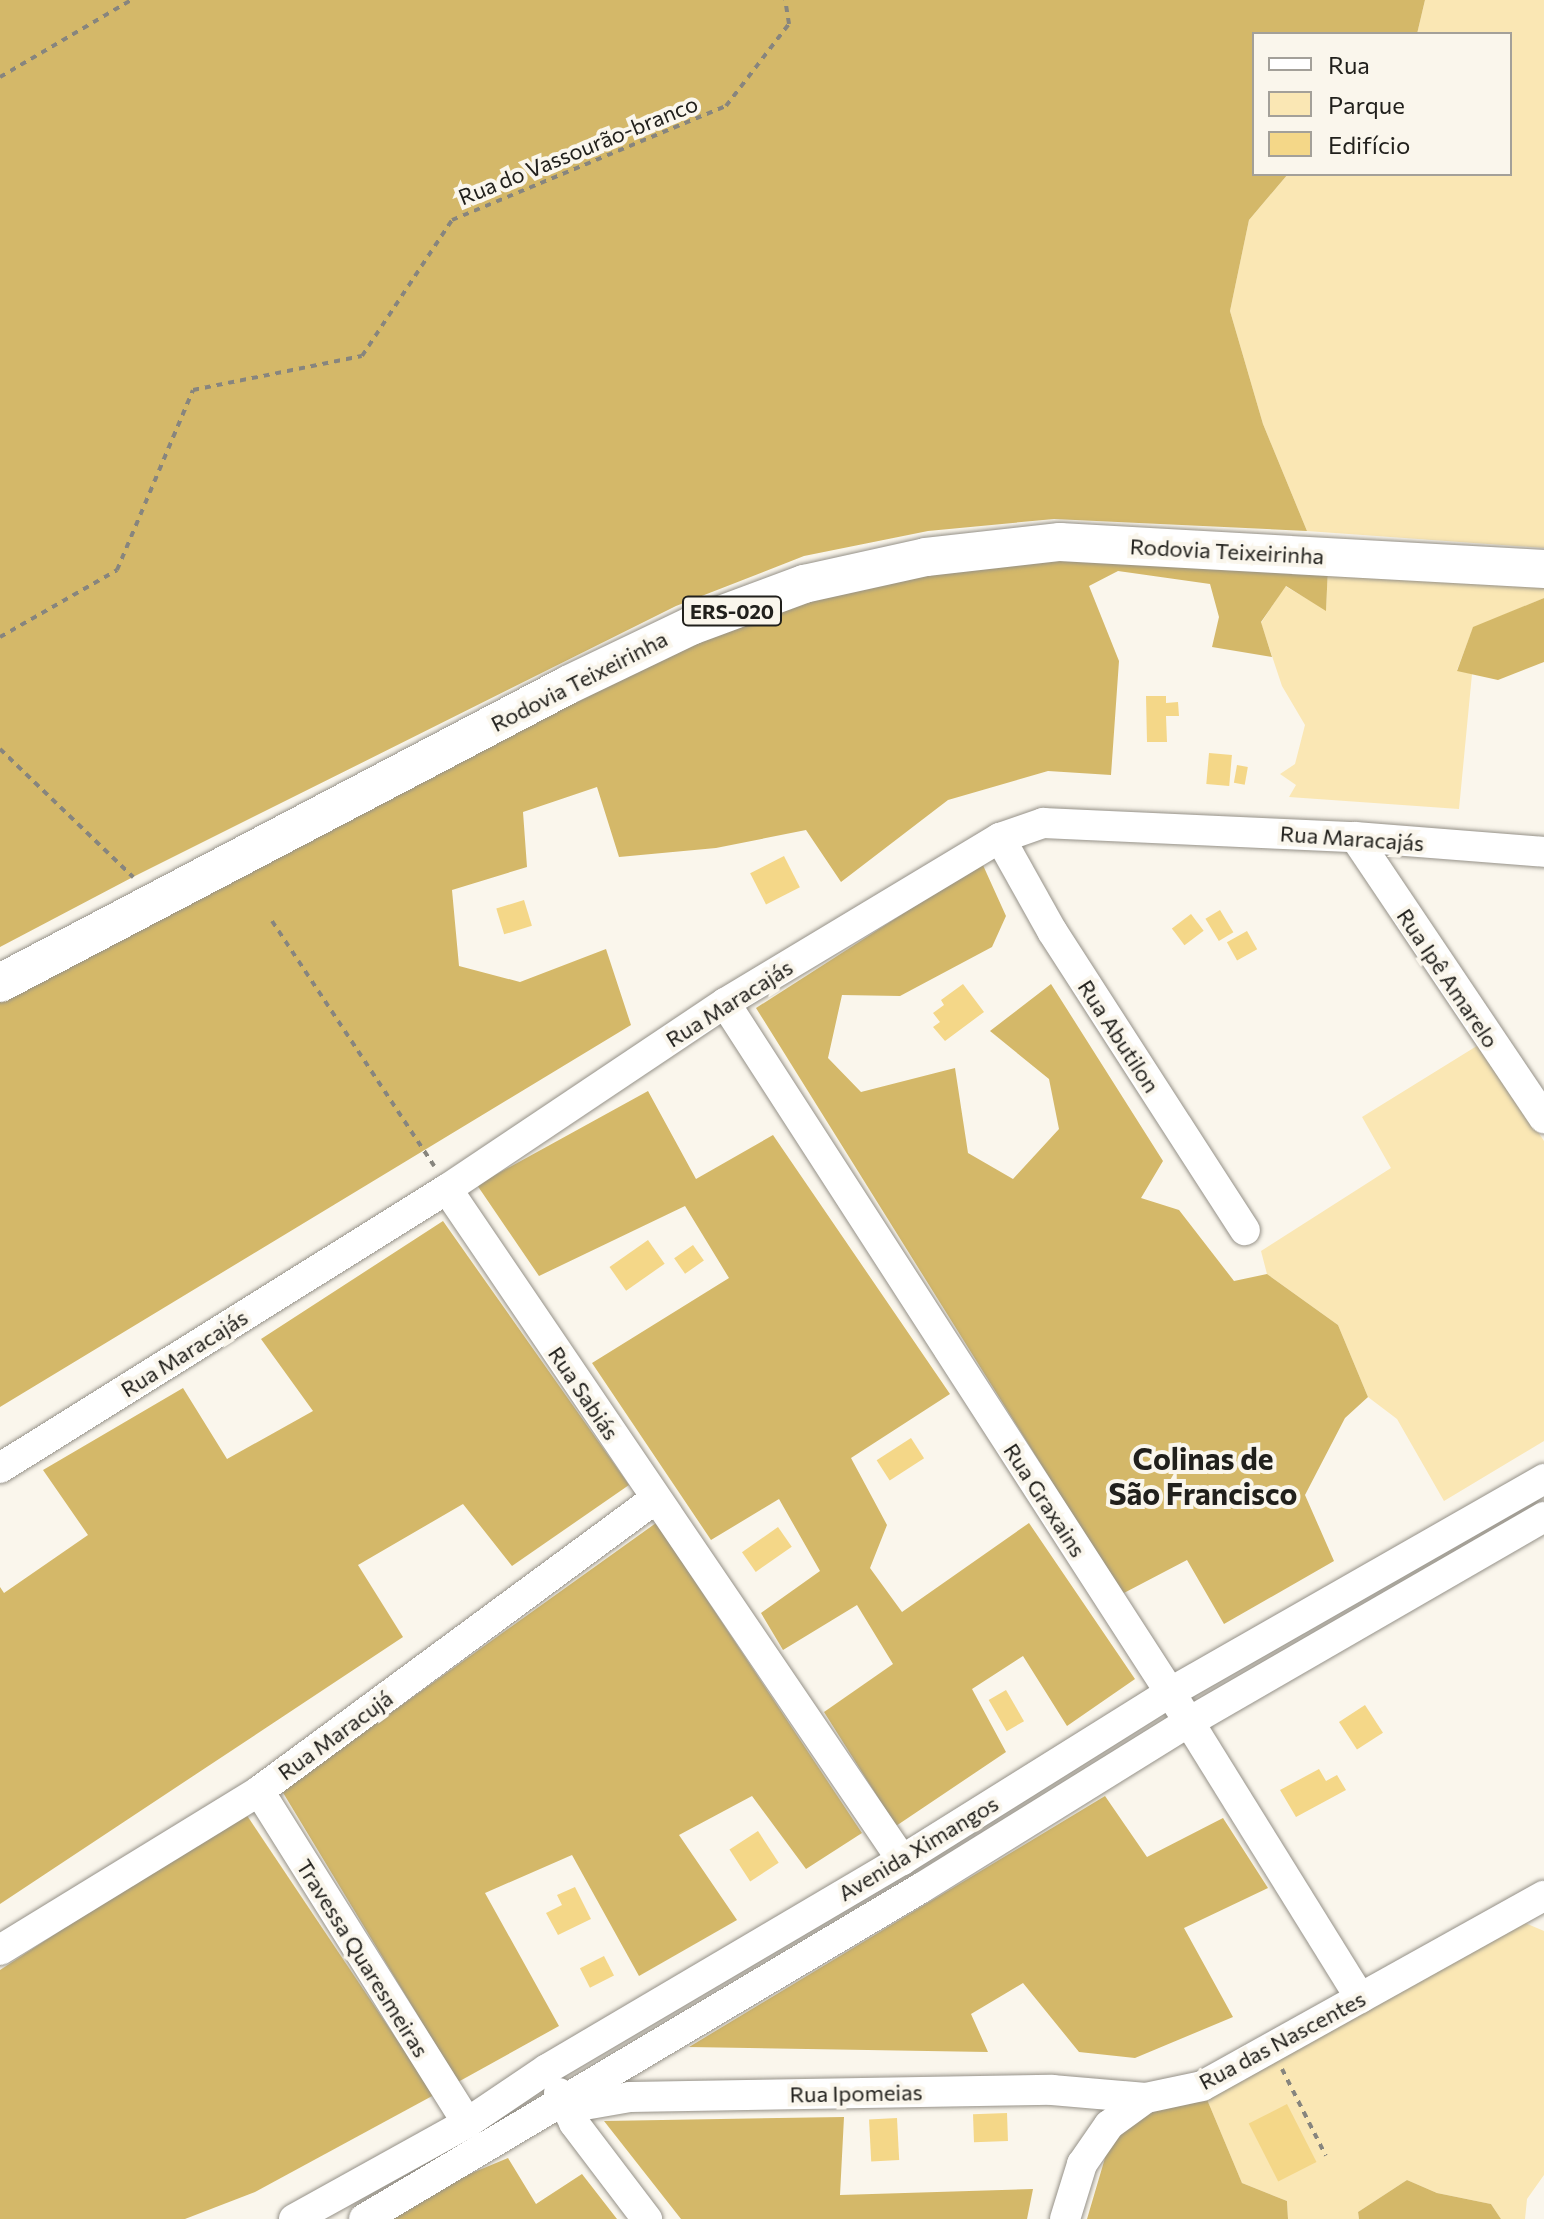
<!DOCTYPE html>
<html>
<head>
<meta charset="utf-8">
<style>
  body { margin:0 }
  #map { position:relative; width:1544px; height:2219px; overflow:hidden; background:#faf6ec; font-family:Commissioner,sans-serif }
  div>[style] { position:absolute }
  .green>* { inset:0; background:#fae7b4 }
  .forest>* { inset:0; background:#d4b869 }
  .building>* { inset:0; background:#f4d788; transform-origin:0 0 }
  .path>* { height:4px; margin-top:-2px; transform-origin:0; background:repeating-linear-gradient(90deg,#87857e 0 6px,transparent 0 12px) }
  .roads { filter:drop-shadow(0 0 2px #959188) drop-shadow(0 0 2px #959188) }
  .minor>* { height:30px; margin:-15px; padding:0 15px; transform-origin:15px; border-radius:15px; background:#fff }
  .major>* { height:38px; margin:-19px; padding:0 19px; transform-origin:19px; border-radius:19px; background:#fff }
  span { translate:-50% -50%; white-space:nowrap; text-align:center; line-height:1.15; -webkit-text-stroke:8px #faf6ec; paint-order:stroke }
  .shield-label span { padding:2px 6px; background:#faf6ec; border:2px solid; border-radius:6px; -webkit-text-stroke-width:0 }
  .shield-label { font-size:20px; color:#21201c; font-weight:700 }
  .street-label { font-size:22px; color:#21201c }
  .district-label { font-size:30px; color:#21201c; font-weight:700 }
  .legend { position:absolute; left:1252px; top:32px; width:260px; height:144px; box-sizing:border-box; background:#faf6ec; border:2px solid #a3a099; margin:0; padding:10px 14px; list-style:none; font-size:24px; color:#21201c }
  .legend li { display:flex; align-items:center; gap:16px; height:40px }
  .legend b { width:40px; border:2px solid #a3a099 }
</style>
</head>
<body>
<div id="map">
  <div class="green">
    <i style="clip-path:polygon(1425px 0,1544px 0,1544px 548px,1307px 531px,1263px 424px,1230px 311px,1249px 220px,1288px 174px,1510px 174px,1510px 34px,1417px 34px)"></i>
    <i style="clip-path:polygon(1328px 567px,1544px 582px,1544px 598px,1473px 628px,1457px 670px,1472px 674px,1459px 809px,1289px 797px,1296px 785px,1280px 774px,1295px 764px,1305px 725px,1282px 686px,1261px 623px,1285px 586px,1326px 610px)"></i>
    <i style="clip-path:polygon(1480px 1044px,1544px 1141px,1544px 1441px,1444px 1501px,1397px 1419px,1368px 1397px,1338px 1325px,1267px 1274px,1261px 1251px,1391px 1168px,1362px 1117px)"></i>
    <i style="clip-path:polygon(1523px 1922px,1544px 1931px,1544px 2175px,1527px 2199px,1525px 2219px,1501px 2219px,1491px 2204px,1437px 2193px,1407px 2180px,1358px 2212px,1359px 2219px,1288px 2219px,1287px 2201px,1242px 2183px,1206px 2097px)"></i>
  </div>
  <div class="forest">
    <i style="clip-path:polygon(0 0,1425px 0,1417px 34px,1254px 34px,1254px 174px,1288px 174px,1249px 220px,1230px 311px,1263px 424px,1307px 531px,1054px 519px,928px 531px,804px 556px,676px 606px,133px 877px,0 947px)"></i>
    <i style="clip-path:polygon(1063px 554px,1328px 567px,1326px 611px,1286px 586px,1261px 622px,1272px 657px,1212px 647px,1219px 617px,1210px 584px,1118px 571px,1089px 586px,1119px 661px,1111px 775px,1048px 771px,948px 800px,841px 882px,806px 830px,716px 848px,619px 857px,597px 787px,523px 812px,527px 867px,452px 890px,459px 966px,520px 982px,606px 949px,631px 1025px,0 1407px,0 1002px,152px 915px,696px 639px,816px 594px)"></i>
    <i style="clip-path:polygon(1544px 598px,1544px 662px,1498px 680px,1457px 671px,1473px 627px)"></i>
    <i style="clip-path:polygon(982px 863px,1006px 916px,992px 947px,900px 996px,842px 995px,828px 1058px,861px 1092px,955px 1068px,968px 1153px,1013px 1179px,1059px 1129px,1049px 1079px,990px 1031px,1051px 984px,1163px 1161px,1141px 1198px,1179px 1210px,1234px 1281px,1267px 1274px,1338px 1325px,1368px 1397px,1345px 1418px,1305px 1495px,1334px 1561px,1224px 1624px,1187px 1560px,1122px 1594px,756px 1008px)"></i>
    <i style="clip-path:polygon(648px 1091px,696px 1179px,773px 1135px,950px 1394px,851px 1458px,887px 1525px,870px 1568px,902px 1612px,1029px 1523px,1135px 1679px,1067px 1726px,1023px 1656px,972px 1689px,1006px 1752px,896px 1826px,824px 1712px,893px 1664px,857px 1605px,783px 1650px,761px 1613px,820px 1571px,779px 1499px,711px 1540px,592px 1363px,729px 1278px,685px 1206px,539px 1276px,477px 1185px)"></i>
    <i style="clip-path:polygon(443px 1221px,629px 1485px,512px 1566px,463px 1504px,358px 1565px,403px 1637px,0 1904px,0 1587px,4px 1593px,88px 1535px,43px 1470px,183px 1388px,227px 1459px,313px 1411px,261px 1339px)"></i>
    <i style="clip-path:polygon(656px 1523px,862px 1833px,806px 1869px,752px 1796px,679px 1835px,737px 1920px,639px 1976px,572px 1855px,485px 1893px,559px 2026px,458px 2082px,282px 1791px)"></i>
    <i style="clip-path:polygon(1105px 1796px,1147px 1857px,1223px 1818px,1268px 1888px,1184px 1928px,1233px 2017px,1135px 2058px,1079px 2052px,1023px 1983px,971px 2014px,988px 2052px,689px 2047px)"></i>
    <i style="clip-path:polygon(244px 1811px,434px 2095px,255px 2192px,185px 2219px,0 2219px,0 1970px)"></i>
    <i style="clip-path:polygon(1206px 2097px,1242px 2183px,1287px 2201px,1288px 2219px,1087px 2219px,1110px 2141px,1149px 2108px)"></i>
    <i style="clip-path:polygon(844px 2117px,840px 2195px,1033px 2189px,1027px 2219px,681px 2219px,604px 2121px)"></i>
    <i style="clip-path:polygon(508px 2158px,536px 2204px,582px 2174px,617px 2219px,389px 2219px,448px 2183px)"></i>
    <i style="clip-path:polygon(1407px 2180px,1437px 2193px,1491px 2204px,1501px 2219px,1359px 2219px,1358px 2212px)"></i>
  </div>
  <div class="building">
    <i style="clip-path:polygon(1146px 696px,1166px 696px,1166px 703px,1178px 702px,1179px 716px,1166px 716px,1167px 742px,1147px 742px)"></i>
    <i style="left:1209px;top:753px;width:23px;height:31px;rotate:5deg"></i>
    <i style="left:1237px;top:765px;width:11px;height:18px;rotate:10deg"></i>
    <i style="left:784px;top:856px;width:35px;height:38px;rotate:63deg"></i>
    <i style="left:524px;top:900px;width:27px;height:29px;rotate:73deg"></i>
    <i style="left:1220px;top:910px;width:26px;height:17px;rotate:59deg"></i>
    <i style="left:1191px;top:914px;width:21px;height:24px;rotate:53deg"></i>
    <i style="left:1247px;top:931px;width:21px;height:23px;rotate:61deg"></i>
    <i style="clip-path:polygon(963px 984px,984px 1012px,945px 1041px,933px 1027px,940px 1022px,933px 1013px,944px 1005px,941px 1000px)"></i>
    <i style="left:648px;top:1240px;width:29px;height:47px;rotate:55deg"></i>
    <i style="left:693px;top:1245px;width:19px;height:23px;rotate:55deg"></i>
    <i style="left:911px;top:1438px;width:24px;height:41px;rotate:57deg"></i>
    <i style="left:778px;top:1527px;width:24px;height:44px;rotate:55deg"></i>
    <i style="left:1006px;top:1690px;width:36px;height:20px;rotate:60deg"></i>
    <i style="left:1365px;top:1705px;width:33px;height:31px;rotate:57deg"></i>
    <i style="clip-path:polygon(1319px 1769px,1326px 1781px,1337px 1775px,1346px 1790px,1296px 1817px,1280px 1790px)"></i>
    <i style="left:758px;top:1831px;width:38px;height:34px;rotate:57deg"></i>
    <i style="clip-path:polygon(575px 1887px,591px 1919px,558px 1935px,546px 1913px,562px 1905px,557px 1895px)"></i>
    <i style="left:604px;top:1956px;width:22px;height:27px;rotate:63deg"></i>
    <i style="left:1287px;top:2104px;width:65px;height:43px;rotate:63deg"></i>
    <i style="left:1007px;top:2113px;width:28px;height:34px;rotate:88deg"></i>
    <i style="left:897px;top:2118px;width:42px;height:28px;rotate:87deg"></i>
  </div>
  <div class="path">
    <i style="left:0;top:77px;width:152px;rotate:-30.4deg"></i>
    <i style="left:0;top:637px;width:135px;rotate:-29.8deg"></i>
    <i style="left:117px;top:570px;width:195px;rotate:-67.1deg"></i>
    <i style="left:193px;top:390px;width:172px;rotate:-11.4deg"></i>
    <i style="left:362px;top:356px;width:163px;rotate:-56.5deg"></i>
    <i style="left:452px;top:220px;width:297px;rotate:-22.6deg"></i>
    <i style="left:726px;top:106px;width:103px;rotate:-52.5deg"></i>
    <i style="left:789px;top:24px;width:24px;rotate:-99deg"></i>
    <i style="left:0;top:749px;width:185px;rotate:43.9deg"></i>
    <i style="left:272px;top:921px;width:294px;rotate:56.5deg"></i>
    <i style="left:1282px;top:2069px;width:97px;rotate:63.2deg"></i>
  </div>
  <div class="roads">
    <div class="minor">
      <i style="left:1355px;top:837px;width:339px;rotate:56.1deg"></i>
      <i style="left:1000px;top:838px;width:107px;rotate:60.8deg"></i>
      <i style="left:1052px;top:931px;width:356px;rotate:57.2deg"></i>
      <i style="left:725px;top:1003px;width:856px;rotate:57.16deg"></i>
      <i style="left:1189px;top:1722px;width:325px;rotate:58.2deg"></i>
      <i style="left:447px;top:1189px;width:811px;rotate:55.86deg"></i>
      <i style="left:0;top:1468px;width:527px;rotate:-31.97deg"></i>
      <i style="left:447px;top:1189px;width:334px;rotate:-33.8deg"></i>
      <i style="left:725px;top:1003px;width:321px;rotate:-31deg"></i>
      <i style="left:1000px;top:838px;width:46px;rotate:-19.2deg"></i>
      <i style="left:1043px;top:823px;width:312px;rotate:2.6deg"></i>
      <i style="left:1355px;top:837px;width:190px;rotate:4.5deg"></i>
      <i style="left:259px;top:1791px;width:392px;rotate:57.9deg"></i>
      <i style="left:0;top:1950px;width:304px;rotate:-31.5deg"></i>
      <i style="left:259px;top:1791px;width:492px;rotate:-36.4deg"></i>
      <i style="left:559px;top:2093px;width:34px;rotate:63deg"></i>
      <i style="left:574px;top:2123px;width:121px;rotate:52.8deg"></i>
      <i style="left:567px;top:2108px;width:64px;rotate:-9.9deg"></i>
      <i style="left:630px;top:2097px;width:422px;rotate:-1deg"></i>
      <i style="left:1052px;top:2090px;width:94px;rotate:4.9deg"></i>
      <i style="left:294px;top:2219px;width:198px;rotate:-29deg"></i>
      <i style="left:467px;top:2123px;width:97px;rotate:-34deg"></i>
      <i style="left:547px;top:2069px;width:412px;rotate:-30.5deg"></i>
      <i style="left:902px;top:1860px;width:315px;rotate:-32deg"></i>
      <i style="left:1169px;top:1693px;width:432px;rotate:-29.7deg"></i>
      <i style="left:364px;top:2219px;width:648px;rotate:-30.72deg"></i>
      <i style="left:921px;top:1888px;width:315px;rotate:-31.8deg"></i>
      <i style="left:1189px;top:1722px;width:410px;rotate:-30deg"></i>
      <i style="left:1065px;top:2219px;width:58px;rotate:-72.8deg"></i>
      <i style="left:1082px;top:2164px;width:47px;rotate:-55.3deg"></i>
      <i style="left:1109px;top:2125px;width:46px;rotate:-36.1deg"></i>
      <i style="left:1146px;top:2098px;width:57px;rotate:-12.1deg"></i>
      <i style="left:1202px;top:2086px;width:391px;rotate:-29.1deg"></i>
    </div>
    <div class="major">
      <i style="left:0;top:983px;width:641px;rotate:-27.68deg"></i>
      <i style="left:568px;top:685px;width:136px;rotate:-25.6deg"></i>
      <i style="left:691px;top:626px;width:121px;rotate:-20.4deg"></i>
      <i style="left:804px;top:584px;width:125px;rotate:-12.5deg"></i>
      <i style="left:926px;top:557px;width:135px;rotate:-6.4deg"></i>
      <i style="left:1060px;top:542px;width:485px;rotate:3.2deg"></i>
    </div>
  </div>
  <div class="shield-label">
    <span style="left:732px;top:611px">ERS-020</span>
  </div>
  <div class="street-label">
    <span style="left:578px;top:150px;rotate:-22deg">Rua do Vassourão-branco</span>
    <span style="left:1227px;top:551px;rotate:3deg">Rodovia Teixeirinha</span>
    <span style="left:579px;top:681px;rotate:-27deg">Rodovia Teixeirinha</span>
    <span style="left:1352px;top:838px;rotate:4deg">Rua Maracajás</span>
    <span style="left:1448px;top:978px;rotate:56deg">Rua Ipê Amarelo</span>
    <span style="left:729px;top:1003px;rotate:-32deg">Rua Maracajás</span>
    <span style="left:1119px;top:1036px;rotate:57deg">Rua Abutilon</span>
    <span style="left:184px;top:1353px;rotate:-32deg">Rua Maracajás</span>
    <span style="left:584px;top:1393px;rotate:56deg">Rua Sabiás</span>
    <span style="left:1045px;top:1500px;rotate:57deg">Rua Graxains</span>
    <span style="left:335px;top:1735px;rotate:-36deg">Rua Maracujá</span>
    <span style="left:918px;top:1848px;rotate:-31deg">Avenida Ximangos</span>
    <span style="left:363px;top:1958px;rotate:58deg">Travessa Quaresmeiras</span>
    <span style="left:1282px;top:2040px;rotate:-28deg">Rua das Nascentes</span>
    <span style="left:856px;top:2093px;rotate:-1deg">Rua Ipomeias</span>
  </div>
  <div class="district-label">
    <span style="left:1203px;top:1475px">Colinas de<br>São Francisco</span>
  </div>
  <ul class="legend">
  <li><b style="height:10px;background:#fff"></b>Rua</li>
  <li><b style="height:22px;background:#fae7b4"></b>Parque</li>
  <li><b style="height:22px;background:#f4d788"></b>Edifício</li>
  </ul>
</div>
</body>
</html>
